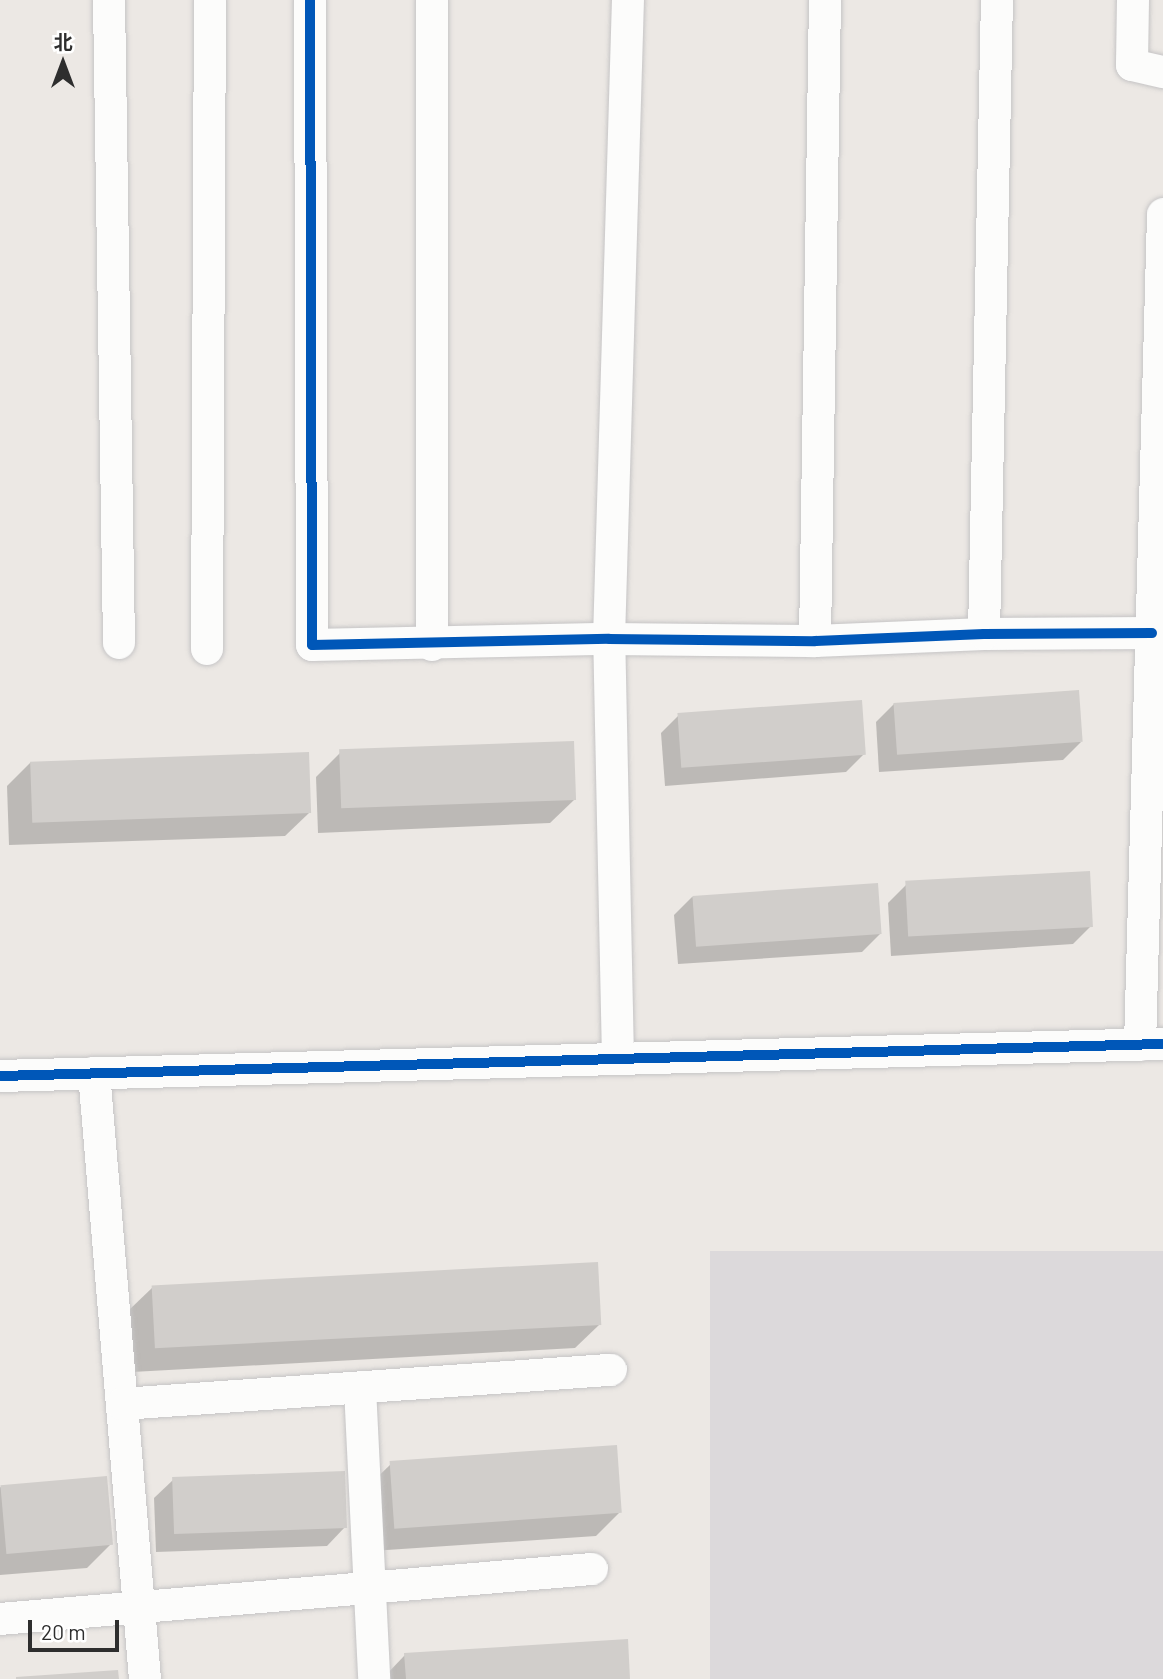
<!DOCTYPE html>
<html>
<head>
<meta charset="utf-8">
<style>
  body { margin:0 }
  #map { position:relative; width:1163px; height:1679px; overflow:hidden; background:#ece8e4; font-family:Barlow,"Noto Sans SC",sans-serif }
  div>[style] { position:absolute }
  .industrial>* { inset:0; background:#dcd9db; transform-origin:0 0 }
  .shadow>* { inset:0; background:#0003 }
  .building>* { inset:0; background:#d1cecb; transform-origin:0 0 }
  .roads { filter:drop-shadow(0 0 2px #c5c4c5) drop-shadow(0 0 2px #c5c4c5) }
  .minor>* { height:32px; margin:-16px; padding:0 16px; transform-origin:16px; border-radius:16px; background:#fcfcfb }
  .cycleway>* { height:10px; margin:-5px; padding:0 5px; transform-origin:5px; border-radius:5px; background:#0057b8 }
  span { translate:-50% -50%; white-space:nowrap; text-align:center; line-height:1.15; -webkit-text-stroke:5px #fff; paint-order:stroke }
  .north { position:absolute; left:28px; top:28px; width:70px; height:70px; -webkit-text-stroke:5px #fff; paint-order:stroke; rotate:0deg; font-size:19px; font-weight:700; line-height:28px; text-align:center; color:#2e2e2e }
  .north::after { content:''; display:block; margin:auto; width:24px; height:32px; background:#2e2e2e; clip-path:polygon(50% 0,100% 100%,50% 72%,0 100%) }
  .scale { position:absolute; left:28px; top:1620px; width:91px; height:32px; box-sizing:border-box; border:4px solid #2e2e2e; border-top:0; padding-left:9px; font-size:21px; line-height:24px; white-space:nowrap; color:#2e2e2e; -webkit-text-stroke:5px #fff; paint-order:stroke }
</style>
</head>
<body>
<div id="map">
  <div class="industrial">
    <i style="left:1163px;top:1251px;width:428px;height:453px;rotate:90deg"></i>
  </div>
  <div class="shadow">
    <i style="clip-path:polygon(894px 704px,1081px 742px,1063px 760px,879px 772px,876px 722px)"></i>
    <i style="clip-path:polygon(679px 715px,864px 754px,846px 772px,665px 786px,661px 733px)"></i>
    <i style="clip-path:polygon(340px 753px,574px 800px,550px 823px,318px 833px,316px 777px)"></i>
    <i style="clip-path:polygon(31px 762px,309px 813px,285px 836px,9px 845px,7px 786px)"></i>
    <i style="clip-path:polygon(906px 885px,1091px 926px,1073px 944px,891px 956px,888px 903px)"></i>
    <i style="clip-path:polygon(692px 897px,880px 934px,862px 952px,678px 964px,674px 915px)"></i>
    <i style="clip-path:polygon(153px 1287px,599px 1325px,575px 1348px,132px 1372px,129px 1310px)"></i>
    <i style="clip-path:polygon(391px 1464px,620px 1512px,596px 1536px,372px 1551px,367px 1487px)"></i>
    <i style="clip-path:polygon(173px 1480px,345px 1527px,327px 1546px,156px 1552px,154px 1498px)"></i>
    <i style="clip-path:polygon(0 1487px,111px 1544px,87px 1568px,0 1575px)"></i>
    <i style="clip-path:polygon(405px 1655px,628px 1679px,382px 1679px)"></i>
  </div>
  <div class="building">
    <i style="left:1079px;top:690px;width:52px;height:186px;rotate:86deg"></i>
    <i style="left:862px;top:700px;width:55px;height:185px;rotate:86deg"></i>
    <i style="left:574px;top:741px;width:59px;height:235px;rotate:88deg"></i>
    <i style="left:309px;top:752px;width:61px;height:279px;rotate:88deg"></i>
    <i style="left:1090px;top:871px;width:56px;height:185px;rotate:87deg"></i>
    <i style="left:878px;top:883px;width:51px;height:186px;rotate:86deg"></i>
    <i style="left:598px;top:1262px;width:63px;height:447px;rotate:87deg"></i>
    <i style="left:617px;top:1445px;width:68px;height:228px;rotate:86deg"></i>
    <i style="left:345px;top:1471px;width:57px;height:173px;rotate:88deg"></i>
    <i style="left:107px;top:1476px;width:69px;height:107px;rotate:85deg"></i>
    <i style="clip-path:polygon(628px 1639px,630px 1679px,406px 1679px,404px 1653px)"></i>
    <i style="clip-path:polygon(118px 1670px,119px 1679px,16px 1679px,16px 1677px)"></i>
  </div>
  <div class="roads">
    <div class="minor">
      <i style="left:109px;top:0;width:643px;rotate:89.11deg"></i>
      <i style="left:310px;top:0;width:645px;rotate:89.82deg"></i>
      <i style="left:312px;top:645px;width:297px;rotate:-1.2deg"></i>
      <i style="left:609px;top:639px;width:206px;rotate:0.6deg"></i>
      <i style="left:815px;top:641px;width:169px;rotate:-2.4deg"></i>
      <i style="left:984px;top:634px;width:168px;rotate:-0.3deg"></i>
      <i style="left:432px;top:0;width:645px;rotate:90deg"></i>
      <i style="left:1133px;top:0;width:65px;rotate:90.9deg"></i>
      <i style="left:1132px;top:65px;width:32px;rotate:13deg"></i>
      <i style="left:984px;top:634px;width:634px;rotate:-88.83deg"></i>
      <i style="left:815px;top:641px;width:641px;rotate:-89.11deg"></i>
      <i style="left:207px;top:649px;width:649px;rotate:-89.74deg"></i>
      <i style="left:1140px;top:1045px;width:831px;rotate:-88.41deg"></i>
      <i style="left:618px;top:1059px;width:420px;rotate:-91.2deg"></i>
      <i style="left:609px;top:639px;width:639px;rotate:-88.3deg"></i>
      <i style="left:94px;top:1073px;width:608px;rotate:85.19deg"></i>
      <i style="left:0;top:1076px;width:1163px;rotate:-1.58deg"></i>
      <i style="left:360px;top:1388px;width:291px;rotate:87.2deg"></i>
      <i style="left:122px;top:1404px;width:490px;rotate:-4deg"></i>
      <i style="left:0;top:1619px;width:594px;rotate:-4.83deg"></i>
    </div>
  </div>
  <div class="cycleway">
    <i style="left:310px;top:0;width:645px;rotate:89.82deg"></i>
    <i style="left:312px;top:645px;width:297px;rotate:-1.2deg"></i>
    <i style="left:609px;top:639px;width:206px;rotate:0.6deg"></i>
    <i style="left:815px;top:641px;width:169px;rotate:-2.4deg"></i>
    <i style="left:984px;top:634px;width:168px;rotate:-0.3deg"></i>
    <i style="left:0;top:1076px;width:1163px;rotate:-1.58deg"></i>
  </div>
  <div class="north">北</div>
  <div class="scale">20 m</div>
</div>
</body>
</html>
